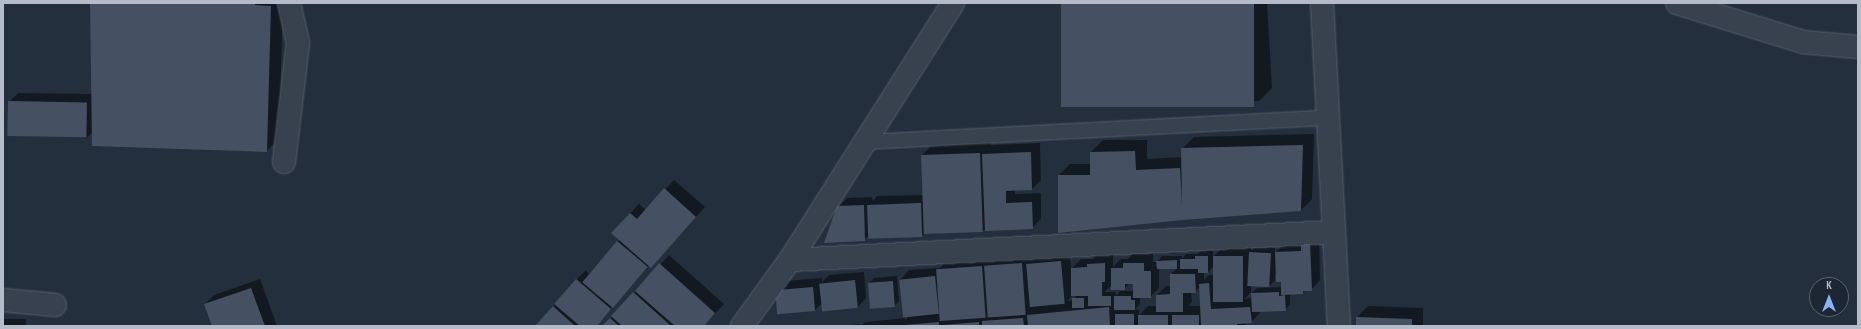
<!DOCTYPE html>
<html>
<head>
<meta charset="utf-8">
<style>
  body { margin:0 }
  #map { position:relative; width:1861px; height:329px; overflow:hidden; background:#242f3e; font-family:"Sofia Sans Condensed",sans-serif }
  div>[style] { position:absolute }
  .shadow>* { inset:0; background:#0007; transform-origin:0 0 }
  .building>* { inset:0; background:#455162; transform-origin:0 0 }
  .roads { filter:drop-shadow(0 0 1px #565f6c) drop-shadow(0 0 1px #565f6c) }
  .service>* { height:14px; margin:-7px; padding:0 7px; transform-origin:7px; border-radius:7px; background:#38414e }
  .minor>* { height:22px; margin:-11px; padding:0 11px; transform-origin:11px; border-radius:11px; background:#38414e }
  .tertiary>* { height:22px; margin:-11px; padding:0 11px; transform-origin:11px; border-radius:11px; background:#38414e }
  span { translate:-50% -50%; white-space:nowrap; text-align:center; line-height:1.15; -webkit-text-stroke:3px #1d2633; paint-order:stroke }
  .frame { position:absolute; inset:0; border:4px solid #b4bcc9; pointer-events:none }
  .north { position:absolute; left:1809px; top:277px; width:40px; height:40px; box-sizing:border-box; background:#1d2633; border:1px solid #59626f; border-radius:50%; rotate:0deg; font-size:11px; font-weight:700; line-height:16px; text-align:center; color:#b4bcc9 }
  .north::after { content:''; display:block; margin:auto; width:14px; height:18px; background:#8ab4f8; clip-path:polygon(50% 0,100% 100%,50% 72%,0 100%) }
</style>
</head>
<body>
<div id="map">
  <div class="shadow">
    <i style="clip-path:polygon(91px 3px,283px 3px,279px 138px,267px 151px,93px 132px,86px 138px,9px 102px,18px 93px,92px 94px)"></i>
    <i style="clip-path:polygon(1062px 3px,1267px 3px,1272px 88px,1259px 101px,1063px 106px)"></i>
    <i style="clip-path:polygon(1314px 134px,1312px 199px,1301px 210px,1182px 219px,1059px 175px,1070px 164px,1091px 164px,1091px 152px,1103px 140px,1147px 140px,1147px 159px,1183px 157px,1182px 149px,1194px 137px)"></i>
    <i style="clip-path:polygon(991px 142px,991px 145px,1040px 143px,1041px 180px,1032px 189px,1015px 189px,1015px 194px,1041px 193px,1041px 219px,1032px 228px,986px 228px,983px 231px,924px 234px,922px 236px,869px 235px,864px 240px,838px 207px,847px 198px,872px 197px,873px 201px,877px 196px,923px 195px,922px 155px,933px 144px)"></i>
    <i style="clip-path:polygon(674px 180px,705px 207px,660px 257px,649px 265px,596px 326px,581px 326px,579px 324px,577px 326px,536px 326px,577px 279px,586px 270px,589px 274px,620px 239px,613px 233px,630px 213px,639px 204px,646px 210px)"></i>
    <i style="clip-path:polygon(evenodd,1319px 232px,1320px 280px,1311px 290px,1306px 290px,1302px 293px,1290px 294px,1290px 305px,1285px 310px,1260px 311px,1260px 313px,1251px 322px,1246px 323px,1246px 325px,1258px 326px,861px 326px,865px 322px,905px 318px,905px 320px,910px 315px,900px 280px,909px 270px,940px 268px,946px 261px,1030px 254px,1031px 261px,1036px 256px,1070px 253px,1071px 269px,1081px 259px,1093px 259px,1097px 255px,1113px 254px,1113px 267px,1121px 259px,1128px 259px,1133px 254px,1153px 254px,1153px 262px,1157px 262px,1162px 256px,1182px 256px,1182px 259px,1186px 254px,1198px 254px,1201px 251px,1213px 251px,1213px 257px,1223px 247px,1251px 247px,1251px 251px,1255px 248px,1275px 248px,1275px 253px,1285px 243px,1319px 232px,1214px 266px,1214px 275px,1209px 275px,1204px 280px,1204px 272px,1208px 272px,1214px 266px,1319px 232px,1159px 268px,1177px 268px,1171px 274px,1171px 286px,1166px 286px,1157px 295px,1157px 306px,1148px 306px,1139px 316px,1139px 310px,1135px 309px,1140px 304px,1140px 297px,1150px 297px,1159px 288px,1159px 268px,1319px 232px,1275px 274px,1282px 281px,1282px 287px,1257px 288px,1252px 293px,1252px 298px,1244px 299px,1251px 292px,1251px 285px,1270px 285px,1275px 280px,1275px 274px,1319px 232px,1130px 283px,1134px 283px,1134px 291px,1120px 291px,1116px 296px,1116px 292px,1104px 292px,1112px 285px,1124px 289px,1130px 283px,1319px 232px,1200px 287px,1201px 306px,1188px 306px,1192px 302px,1191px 292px,1195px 292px,1200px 287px,1319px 232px,1073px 295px,1077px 295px,1073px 300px,1067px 301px,1073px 295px)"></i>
    <i style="clip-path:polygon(669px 255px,724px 304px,703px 326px,604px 326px)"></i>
    <i style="clip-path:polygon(864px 272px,866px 298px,857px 308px,822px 303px,815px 310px,776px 290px,785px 281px,822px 278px,822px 282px,829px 275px)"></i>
    <i style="clip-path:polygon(897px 276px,899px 301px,894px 306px,869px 283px,874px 278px)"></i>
    <i style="clip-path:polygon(260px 279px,277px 326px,213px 326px,205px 304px,214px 295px)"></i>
    <i style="clip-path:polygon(1368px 306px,1423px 308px,1423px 326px,1357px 326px,1357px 317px)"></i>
    <i style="left:3px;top:319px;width:23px;height:7px"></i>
    <i style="clip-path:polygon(860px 324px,860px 326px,842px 326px)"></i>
  </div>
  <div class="building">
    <i style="clip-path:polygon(90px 3px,255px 3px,255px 5px,271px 6px,267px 152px,92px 146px)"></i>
    <i style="left:1061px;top:3px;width:193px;height:104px"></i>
    <i style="left:8px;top:101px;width:79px;height:35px;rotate:1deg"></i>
    <i style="clip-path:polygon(1303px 145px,1301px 211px,1182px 220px,1058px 233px,1058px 175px,1090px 175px,1090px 152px,1135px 151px,1136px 170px,1180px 168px,1182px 205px,1181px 148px)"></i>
    <i style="clip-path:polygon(1031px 152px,1032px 190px,1006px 191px,1006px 203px,1032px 202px,1033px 229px,985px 231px,982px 154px)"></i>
    <i style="left:980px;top:153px;width:79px;height:59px;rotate:88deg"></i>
    <i style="clip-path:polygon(664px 188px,696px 217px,651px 268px,611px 233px,630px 213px,637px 219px)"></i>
    <i style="left:921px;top:203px;width:34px;height:54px;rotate:88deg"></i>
    <i style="clip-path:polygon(864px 205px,865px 241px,824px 243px,837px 206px)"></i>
    <i style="left:617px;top:241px;width:40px;height:54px;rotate:40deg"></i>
    <i style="clip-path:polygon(1301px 241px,1310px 241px,1312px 291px,1303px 291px,1303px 294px,1281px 295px,1281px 282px,1276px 282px,1275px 252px,1301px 251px)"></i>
    <i style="left:1249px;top:252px;width:22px;height:34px;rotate:3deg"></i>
    <i style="clip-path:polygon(1195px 256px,1208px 256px,1208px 273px,1198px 273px,1198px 269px,1180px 269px,1180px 259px,1195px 259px)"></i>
    <i style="left:1213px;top:256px;width:30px;height:46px"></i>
    <i style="clip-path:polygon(1177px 260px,1177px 269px,1157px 269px,1156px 261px)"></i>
    <i style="left:1061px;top:261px;width:43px;height:35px;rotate:85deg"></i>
    <i style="clip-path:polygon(659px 263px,715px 313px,704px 326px,675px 326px,635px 291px)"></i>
    <i style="left:1022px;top:263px;width:52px;height:38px;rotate:86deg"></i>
    <i style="clip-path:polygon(1105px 263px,1105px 282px,1102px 282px,1102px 296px,1071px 296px,1071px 268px,1087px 267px,1087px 264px)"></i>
    <i style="clip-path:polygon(1123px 263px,1144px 263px,1144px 271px,1151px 271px,1151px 298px,1133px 298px,1133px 284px,1125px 284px,1125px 290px,1111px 290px,1111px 268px,1123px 268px)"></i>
    <i style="left:982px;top:266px;width:52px;height:46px;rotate:86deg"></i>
    <i style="clip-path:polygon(1170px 274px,1195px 274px,1196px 293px,1183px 293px,1183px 312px,1156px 312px,1156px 295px,1170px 294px)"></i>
    <i style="left:935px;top:276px;width:38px;height:36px;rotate:84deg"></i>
    <i style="clip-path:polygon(576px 279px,611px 309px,597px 326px,580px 326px,554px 304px)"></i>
    <i style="left:855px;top:280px;width:28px;height:36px;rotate:84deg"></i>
    <i style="left:893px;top:281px;width:26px;height:25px;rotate:86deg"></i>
    <i style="clip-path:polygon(1209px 283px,1211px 309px,1250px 307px,1252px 323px,1237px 324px,1237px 326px,1201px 326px,1199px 284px)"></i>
    <i style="left:813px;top:287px;width:24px;height:38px;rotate:85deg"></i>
    <i style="clip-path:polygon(251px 288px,265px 326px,212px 326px,204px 304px)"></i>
    <i style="clip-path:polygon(633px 292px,671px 326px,622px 326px,611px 316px)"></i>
    <i style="clip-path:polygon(1279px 292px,1279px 296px,1285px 295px,1286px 311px,1252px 312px,1251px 293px)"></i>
    <i style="left:1111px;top:296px;width:10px;height:23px;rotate:90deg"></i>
    <i style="clip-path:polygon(1114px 296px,1131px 296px,1131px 300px,1135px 300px,1135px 310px,1114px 310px)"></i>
    <i style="left:1084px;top:298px;width:10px;height:12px;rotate:90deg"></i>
    <i style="clip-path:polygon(553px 306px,575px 326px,535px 326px)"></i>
    <i style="clip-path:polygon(1109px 307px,1110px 326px,1028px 326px,1027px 315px)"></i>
    <i style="left:1115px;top:314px;width:19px;height:12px"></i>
    <i style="left:1138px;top:315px;width:30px;height:11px"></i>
    <i style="left:1172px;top:315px;width:27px;height:11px"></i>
    <i style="clip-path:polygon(1356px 317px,1412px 319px,1412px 326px,1356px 326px)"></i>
    <i style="clip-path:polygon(610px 318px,619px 326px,602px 326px)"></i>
    <i style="clip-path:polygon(1023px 318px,1024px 326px,982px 326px,982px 321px)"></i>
    <i style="clip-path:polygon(939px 322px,939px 326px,905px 326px,905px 325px)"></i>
    <i style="clip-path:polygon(979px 322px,979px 326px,943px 326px,943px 325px)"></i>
  </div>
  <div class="roads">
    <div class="service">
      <i style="left:865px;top:142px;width:464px;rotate:-3deg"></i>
    </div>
    <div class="minor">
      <i style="left:1322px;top:3px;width:323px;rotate:87deg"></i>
      <i style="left:1677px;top:3px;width:132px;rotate:17.2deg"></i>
      <i style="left:1803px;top:42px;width:55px;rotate:5.2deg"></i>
      <i style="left:284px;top:162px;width:120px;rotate:-83.3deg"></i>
      <i style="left:298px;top:43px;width:41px;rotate:-102.7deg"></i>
      <i style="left:790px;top:260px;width:545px;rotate:-2.95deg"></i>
      <i style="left:3px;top:300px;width:52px;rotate:5.5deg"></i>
    </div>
    <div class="tertiary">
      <i style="left:742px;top:326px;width:82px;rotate:-54deg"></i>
      <i style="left:790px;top:260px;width:304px;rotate:-57.6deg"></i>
    </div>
  </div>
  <div class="frame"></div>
  <div class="north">K</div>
</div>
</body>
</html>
